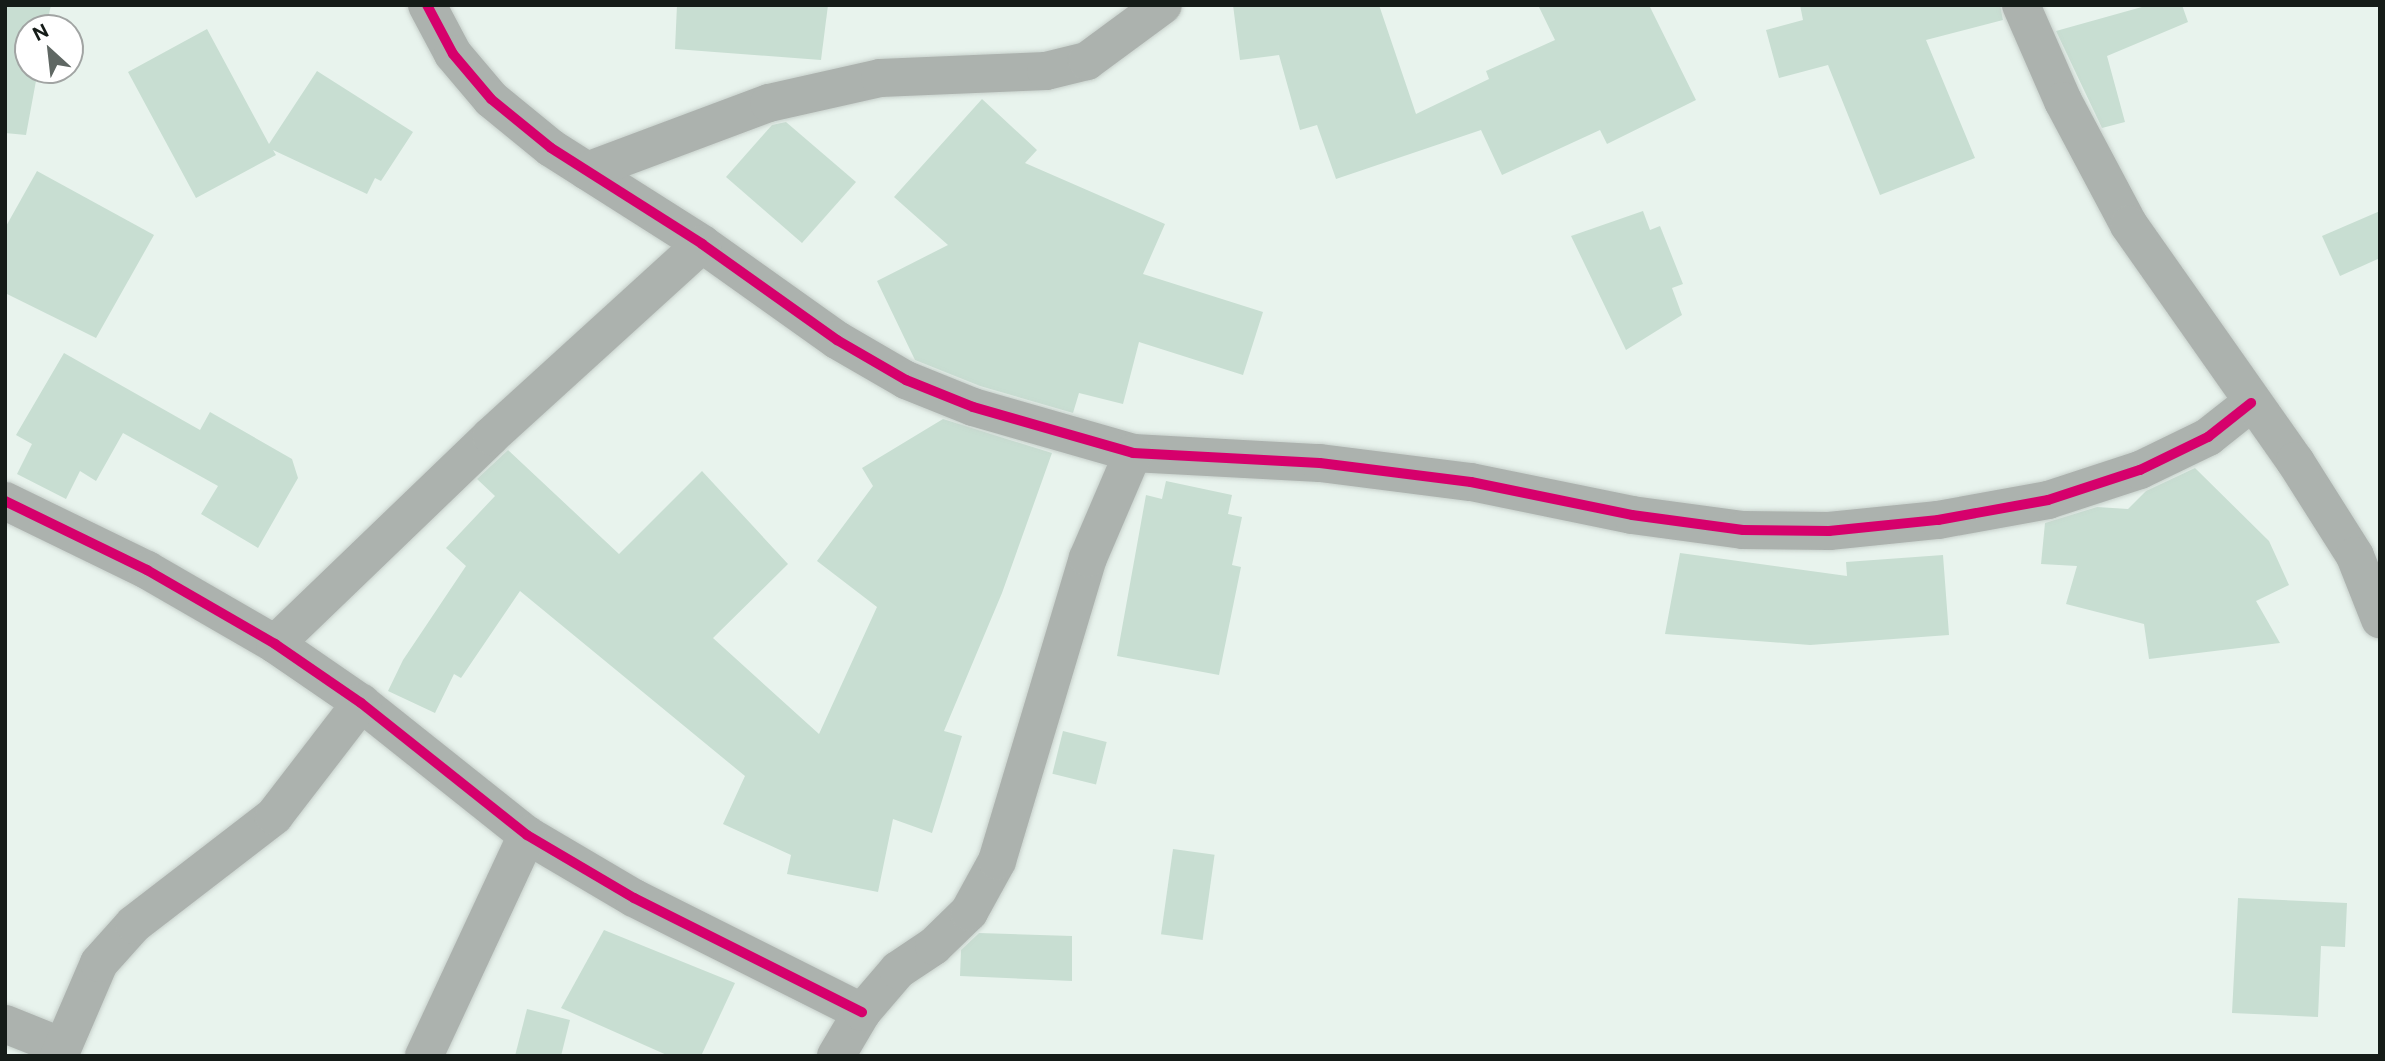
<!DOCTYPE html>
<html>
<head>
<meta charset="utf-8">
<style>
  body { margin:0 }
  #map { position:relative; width:2385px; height:1061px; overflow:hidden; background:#e8f3ed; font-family:"Public Sans",sans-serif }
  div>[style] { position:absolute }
  .building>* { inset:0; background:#c8ded2; transform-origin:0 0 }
  .roads { filter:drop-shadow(0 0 2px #c7d0cb) drop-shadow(0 0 2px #c7d0cb) }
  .minor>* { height:38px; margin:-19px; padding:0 19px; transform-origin:19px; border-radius:19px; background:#acb2ae }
  .cycleway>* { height:10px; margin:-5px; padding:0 5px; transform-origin:5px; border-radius:5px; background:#d6006c }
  span { translate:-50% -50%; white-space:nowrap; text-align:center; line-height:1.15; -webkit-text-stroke:5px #fff; paint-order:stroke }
  .frame { position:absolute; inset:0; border:7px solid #151c18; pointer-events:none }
  .north { position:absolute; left:14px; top:14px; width:70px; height:70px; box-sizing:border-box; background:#fff; border:2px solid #a1a4a3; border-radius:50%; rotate:333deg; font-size:19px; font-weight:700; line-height:28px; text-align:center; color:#151c18 }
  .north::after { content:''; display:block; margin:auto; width:24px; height:32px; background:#5f6763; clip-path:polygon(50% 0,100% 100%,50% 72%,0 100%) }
</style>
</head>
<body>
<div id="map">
  <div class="building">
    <i style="clip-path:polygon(5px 5px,51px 5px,46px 28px,28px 28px,28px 70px,38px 70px,26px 135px,5px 133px)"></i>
    <i style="clip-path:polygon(677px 5px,828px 5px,821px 60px,675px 49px)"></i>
    <i style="clip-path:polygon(1233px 5px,1379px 5px,1416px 114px,1489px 79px,1486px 71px,1555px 40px,1538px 5px,1649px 5px,1696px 100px,1607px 144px,1600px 130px,1502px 175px,1481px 130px,1336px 179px,1317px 125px,1300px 130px,1279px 55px,1240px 60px)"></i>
    <i style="clip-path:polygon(1800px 5px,2000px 5px,2003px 20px,1926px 40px,1975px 158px,1880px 195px,1828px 65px,1779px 78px,1766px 30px,1803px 20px)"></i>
    <i style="clip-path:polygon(2149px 5px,2182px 5px,2188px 22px,2107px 56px,2125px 122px,2102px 128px,2056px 31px)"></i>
    <i style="clip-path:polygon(207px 29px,269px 144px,317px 71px,413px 132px,381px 181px,375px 178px,367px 194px,273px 150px,276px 155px,196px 198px,128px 72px)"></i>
    <i style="clip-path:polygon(982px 99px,1037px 150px,1025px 163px,1165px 224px,1143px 274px,1263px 312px,1243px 375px,1139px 342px,1123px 404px,1079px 393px,1073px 413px,980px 386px,915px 360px,877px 281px,948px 245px,894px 197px)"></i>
    <i style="clip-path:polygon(786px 122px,856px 182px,802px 243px,726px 177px,772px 125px)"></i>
    <i style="clip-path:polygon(37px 171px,154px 235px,96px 338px,5px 293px,5px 228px)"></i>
    <i style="clip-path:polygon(1643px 211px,1650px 230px,1660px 226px,1683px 284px,1672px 288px,1682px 315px,1626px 350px,1571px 236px)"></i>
    <i style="clip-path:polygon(2380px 211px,2380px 258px,2340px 276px,2322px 236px)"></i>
    <i style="clip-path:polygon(64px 353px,200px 430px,210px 412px,292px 459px,298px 478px,258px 548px,201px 514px,218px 486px,123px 433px,96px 481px,80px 471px,66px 499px,17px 474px,32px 444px,16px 435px)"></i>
    <i style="clip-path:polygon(943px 419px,1052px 453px,1002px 593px,944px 731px,962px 736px,932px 833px,893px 819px,878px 892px,787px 874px,791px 855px,723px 824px,745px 776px,520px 591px,461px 678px,454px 674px,435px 713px,388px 691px,403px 660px,466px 566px,446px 548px,495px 496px,477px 479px,508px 450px,619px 554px,702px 471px,788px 564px,713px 638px,819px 734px,877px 607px,817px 561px,873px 486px,862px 468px)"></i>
    <i style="clip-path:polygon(2195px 468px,2269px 541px,2289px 585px,2256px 601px,2280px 643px,2149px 659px,2144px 624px,2066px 604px,2077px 566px,2041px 564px,2045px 523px,2097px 507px,2128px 509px,2146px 491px)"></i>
    <i style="clip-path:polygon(1166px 481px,1232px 495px,1228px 514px,1242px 517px,1232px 565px,1241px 567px,1219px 675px,1117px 656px,1146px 495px,1162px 499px)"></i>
    <i style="clip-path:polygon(1680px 553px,1847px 576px,1846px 562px,1943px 555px,1949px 635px,1810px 645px,1665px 634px)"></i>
    <i style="left:1063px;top:731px;width:45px;height:44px;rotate:14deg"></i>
    <i style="left:1173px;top:849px;width:42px;height:86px;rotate:8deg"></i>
    <i style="clip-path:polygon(2238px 898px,2347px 903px,2345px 947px,2321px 946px,2318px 1017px,2232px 1013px)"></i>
    <i style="clip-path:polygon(604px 930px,735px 983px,701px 1056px,669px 1056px,561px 1008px)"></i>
    <i style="clip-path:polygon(979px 933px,1072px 936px,1072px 981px,960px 976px,961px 950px)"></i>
    <i style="clip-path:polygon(527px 1009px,570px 1020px,561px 1056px,515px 1056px)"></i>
  </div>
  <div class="roads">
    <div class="minor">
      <i style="left:427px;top:5px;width:55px;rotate:62deg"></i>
      <i style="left:453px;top:54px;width:59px;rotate:49.8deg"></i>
      <i style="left:491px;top:99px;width:77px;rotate:39.2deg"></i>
      <i style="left:551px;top:148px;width:179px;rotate:32.4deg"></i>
      <i style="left:702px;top:244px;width:166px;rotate:35.4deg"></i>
      <i style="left:837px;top:340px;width:80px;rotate:30.1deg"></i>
      <i style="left:906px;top:380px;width:72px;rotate:21.9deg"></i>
      <i style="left:973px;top:407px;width:166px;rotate:16deg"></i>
      <i style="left:1133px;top:453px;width:187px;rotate:3.1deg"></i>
      <i style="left:1320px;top:463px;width:152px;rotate:7.2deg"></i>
      <i style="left:1471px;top:482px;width:164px;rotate:11.6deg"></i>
      <i style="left:1632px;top:515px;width:112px;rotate:7.7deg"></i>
      <i style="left:1743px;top:530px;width:86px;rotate:0.7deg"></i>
      <i style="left:1829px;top:531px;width:110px;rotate:-5.8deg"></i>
      <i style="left:1938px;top:520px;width:112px;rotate:-10.3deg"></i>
      <i style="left:2048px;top:500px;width:97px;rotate:-18.1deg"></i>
      <i style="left:2140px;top:470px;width:76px;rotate:-25.9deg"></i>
      <i style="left:2208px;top:437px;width:55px;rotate:-38.3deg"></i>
      <i style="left:2021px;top:5px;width:105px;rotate:66.4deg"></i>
      <i style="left:2063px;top:101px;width:140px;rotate:62deg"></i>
      <i style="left:2129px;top:225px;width:289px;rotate:54.9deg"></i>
      <i style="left:2295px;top:461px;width:112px;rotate:57.7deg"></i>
      <i style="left:2355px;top:556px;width:68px;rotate:68.4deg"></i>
      <i style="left:587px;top:171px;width:194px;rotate:-20.5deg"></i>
      <i style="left:769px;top:103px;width:114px;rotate:-12.7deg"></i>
      <i style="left:880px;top:78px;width:166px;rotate:-2.4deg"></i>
      <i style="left:1046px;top:71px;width:42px;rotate:-13.7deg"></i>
      <i style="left:1087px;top:61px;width:94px;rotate:-36.4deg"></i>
      <i style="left:5px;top:501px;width:158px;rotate:25.9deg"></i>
      <i style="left:147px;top:570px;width:148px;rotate:30deg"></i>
      <i style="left:275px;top:644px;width:104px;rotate:34.5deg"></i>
      <i style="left:361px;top:703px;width:212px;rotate:38.5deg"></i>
      <i style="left:527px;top:835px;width:124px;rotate:30.5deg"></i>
      <i style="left:634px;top:898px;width:255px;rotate:26.6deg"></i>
      <i style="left:275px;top:644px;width:300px;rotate:-43.9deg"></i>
      <i style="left:491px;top:436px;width:285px;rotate:-42.3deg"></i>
      <i style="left:5px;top:1024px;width:59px;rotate:21.8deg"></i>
      <i style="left:59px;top:1056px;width:101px;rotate:-66.7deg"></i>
      <i style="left:99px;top:963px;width:52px;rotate:-48.1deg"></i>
      <i style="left:134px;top:924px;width:177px;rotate:-37.6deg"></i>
      <i style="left:274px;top:816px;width:143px;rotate:-52.4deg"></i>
      <i style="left:424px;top:1056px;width:244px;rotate:-65deg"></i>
      <i style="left:836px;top:1056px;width:51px;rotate:-59.4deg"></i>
      <i style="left:862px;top:1012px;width:55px;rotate:-49.4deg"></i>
      <i style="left:898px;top:970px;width:43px;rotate:-33.7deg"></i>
      <i style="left:934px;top:946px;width:49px;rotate:-44.2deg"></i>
      <i style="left:969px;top:912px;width:58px;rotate:-61.2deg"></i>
      <i style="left:997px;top:861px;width:316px;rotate:-73.3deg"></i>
      <i style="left:1088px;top:558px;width:114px;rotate:-66.8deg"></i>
    </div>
  </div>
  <div class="cycleway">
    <i style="left:427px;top:5px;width:55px;rotate:62deg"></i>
    <i style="left:453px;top:54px;width:59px;rotate:49.8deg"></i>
    <i style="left:491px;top:99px;width:77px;rotate:39.2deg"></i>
    <i style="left:551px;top:148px;width:179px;rotate:32.4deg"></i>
    <i style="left:702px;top:244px;width:166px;rotate:35.4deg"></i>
    <i style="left:837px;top:340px;width:80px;rotate:30.1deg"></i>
    <i style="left:906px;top:380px;width:72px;rotate:21.9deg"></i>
    <i style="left:973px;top:407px;width:166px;rotate:16deg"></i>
    <i style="left:1133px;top:453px;width:187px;rotate:3.1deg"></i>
    <i style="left:1320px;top:463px;width:152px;rotate:7.2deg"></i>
    <i style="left:1471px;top:482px;width:164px;rotate:11.6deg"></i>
    <i style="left:1632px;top:515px;width:112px;rotate:7.7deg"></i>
    <i style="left:1743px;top:530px;width:86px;rotate:0.7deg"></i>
    <i style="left:1829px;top:531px;width:110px;rotate:-5.8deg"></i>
    <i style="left:1938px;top:520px;width:112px;rotate:-10.3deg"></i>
    <i style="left:2048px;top:500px;width:97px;rotate:-18.1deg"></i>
    <i style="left:2140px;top:470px;width:76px;rotate:-25.9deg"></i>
    <i style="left:2208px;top:437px;width:55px;rotate:-38.3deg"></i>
    <i style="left:5px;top:501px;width:158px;rotate:25.9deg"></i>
    <i style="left:147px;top:570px;width:148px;rotate:30deg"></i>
    <i style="left:275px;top:644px;width:104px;rotate:34.5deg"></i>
    <i style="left:361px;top:703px;width:212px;rotate:38.5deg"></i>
    <i style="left:527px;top:835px;width:124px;rotate:30.5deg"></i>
    <i style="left:634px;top:898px;width:255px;rotate:26.6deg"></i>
  </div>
  <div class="frame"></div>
  <div class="north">N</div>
</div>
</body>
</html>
